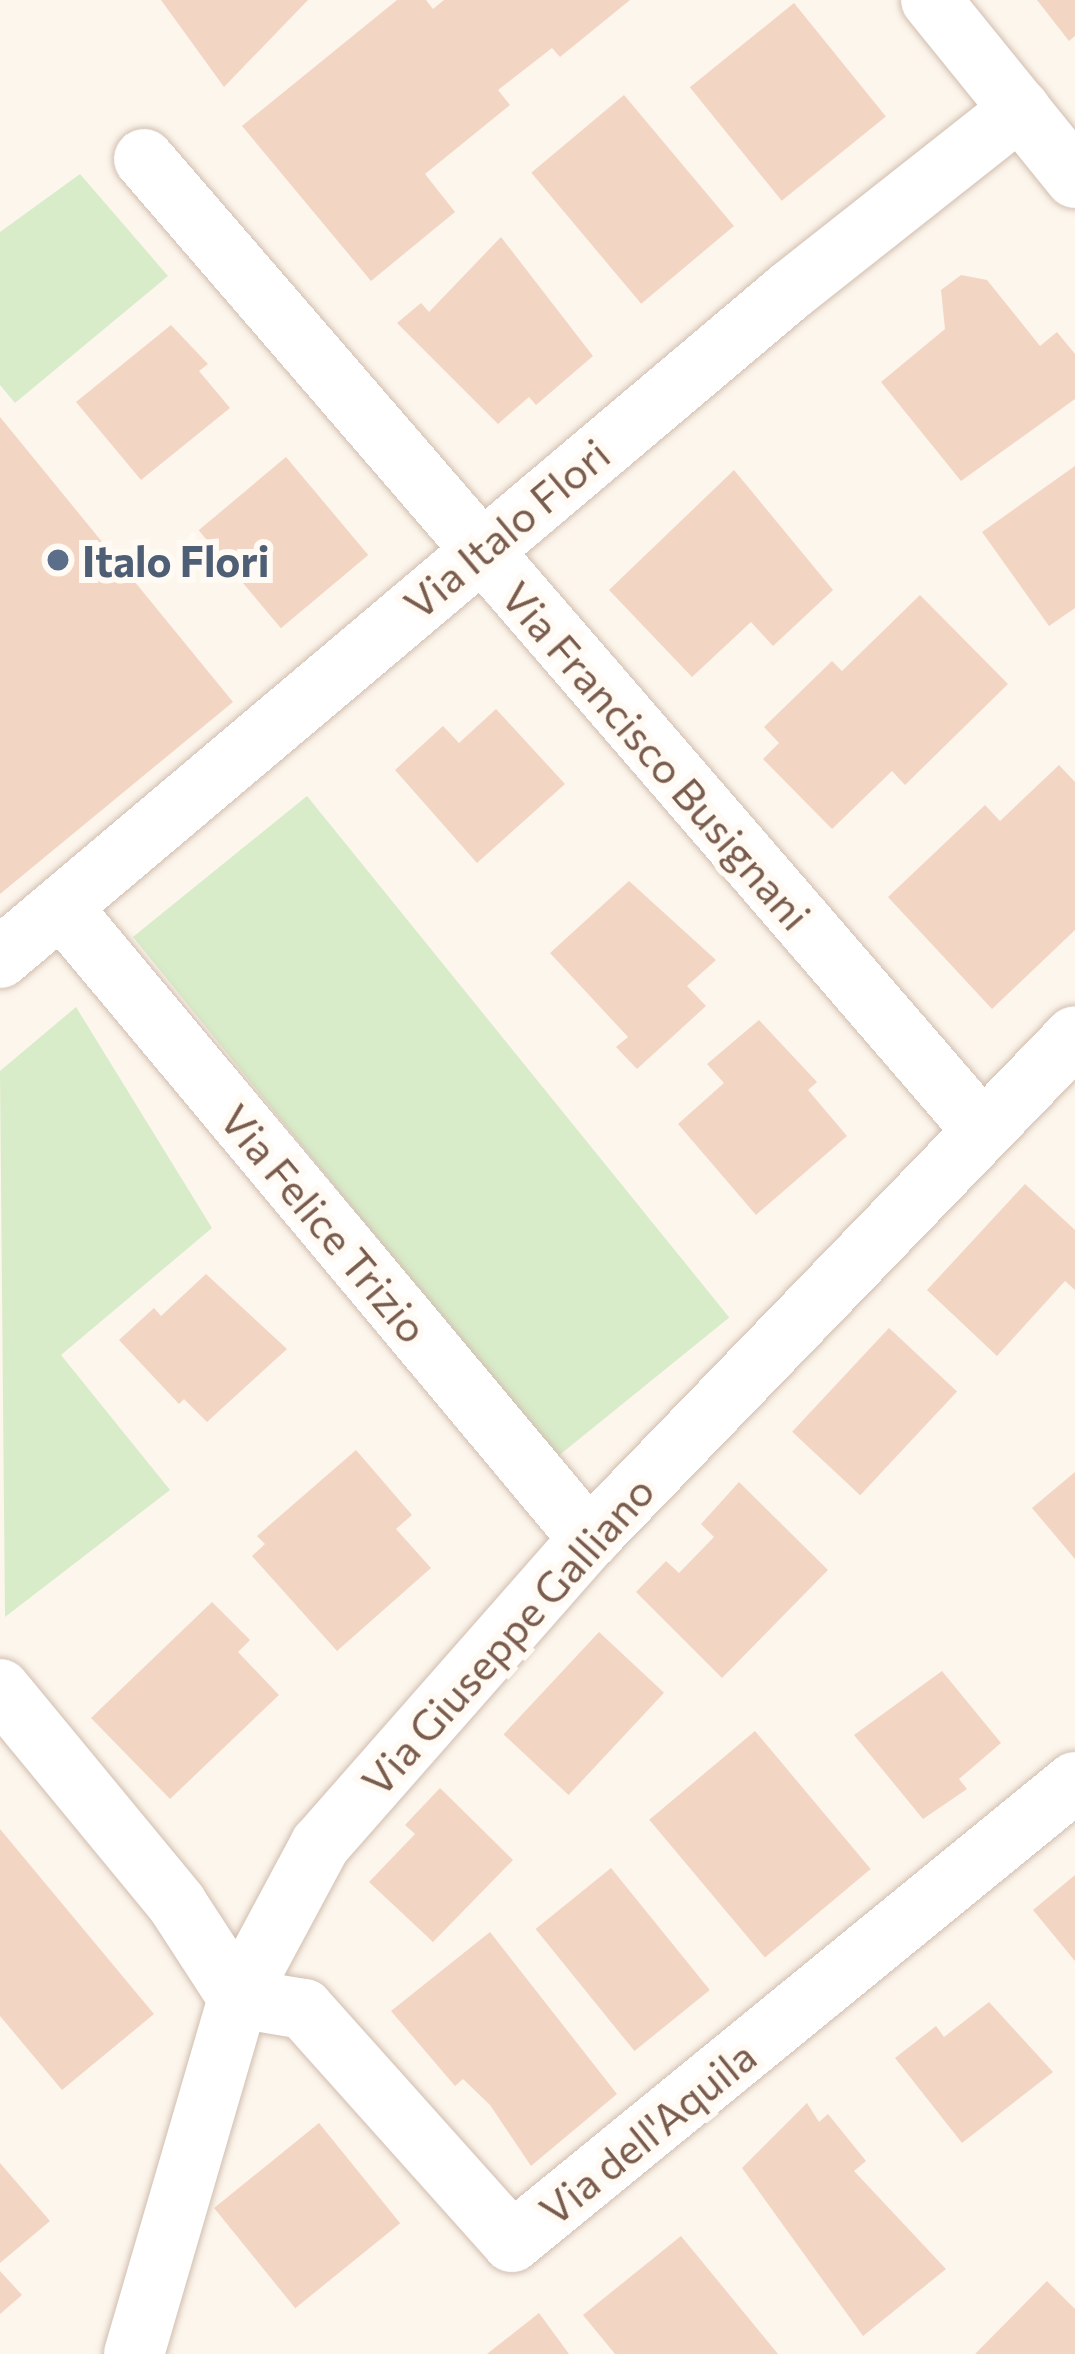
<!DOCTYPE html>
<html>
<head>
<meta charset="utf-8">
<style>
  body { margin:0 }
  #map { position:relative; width:1075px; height:2354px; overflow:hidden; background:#fdf6ec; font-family:Commissioner,sans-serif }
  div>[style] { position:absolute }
  .green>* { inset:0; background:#d8ecc9; transform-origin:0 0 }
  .building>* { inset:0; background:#f3d5c3; transform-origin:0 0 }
  .roads { filter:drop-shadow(0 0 3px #d1beb0) drop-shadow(0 0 3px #d1beb0) }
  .minor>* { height:60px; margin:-30px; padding:0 30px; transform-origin:30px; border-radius:30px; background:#fff }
  .dots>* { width:33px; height:33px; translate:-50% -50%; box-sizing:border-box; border:6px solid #fffaf3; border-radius:50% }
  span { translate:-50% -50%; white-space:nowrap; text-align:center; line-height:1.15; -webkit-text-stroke:12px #fffaf3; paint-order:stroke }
  .street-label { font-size:42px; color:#7a5c4d }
  .service-label { font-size:42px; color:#4e5e75; font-weight:700 }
  .left { translate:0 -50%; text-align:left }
</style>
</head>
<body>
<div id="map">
  <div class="green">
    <i style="clip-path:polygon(80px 174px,168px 276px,15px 403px,0 385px,0 232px)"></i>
    <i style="left:307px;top:796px;width:671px;height:224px;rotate:51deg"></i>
    <i style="clip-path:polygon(76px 1007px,212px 1228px,61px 1355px,170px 1490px,5px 1617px,0 1071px)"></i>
  </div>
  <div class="building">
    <i style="clip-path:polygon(161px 0,308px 0,224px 87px)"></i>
    <i style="clip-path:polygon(397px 0,426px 0,433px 9px,444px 0,630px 0,560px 57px,552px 48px,498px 90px,510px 105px,425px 174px,455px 212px,371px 281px,242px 126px)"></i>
    <i style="clip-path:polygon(1037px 0,1075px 0,1075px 36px,1069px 41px)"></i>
    <i style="left:794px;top:3px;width:146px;height:134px;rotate:51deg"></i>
    <i style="left:624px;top:95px;width:171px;height:121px;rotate:50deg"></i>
    <i style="clip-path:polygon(501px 237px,593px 356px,536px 405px,529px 397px,498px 424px,397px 323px,421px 303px,429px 312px)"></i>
    <i style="clip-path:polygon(961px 275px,987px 280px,1040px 346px,1057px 332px,1075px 354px,1075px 399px,961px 481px,881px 382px,945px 329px,941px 290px)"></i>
    <i style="clip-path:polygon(171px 325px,208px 364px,199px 371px,230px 408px,141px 480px,76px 402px)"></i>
    <i style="clip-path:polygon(0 417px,233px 702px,0 894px)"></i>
    <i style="left:286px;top:457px;width:128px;height:114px;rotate:50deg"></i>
    <i style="clip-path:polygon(1075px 466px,1075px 608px,1049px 626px,982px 532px)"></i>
    <i style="clip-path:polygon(734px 470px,833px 590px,773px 646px,751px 622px,692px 677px,609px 590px)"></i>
    <i style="clip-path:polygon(920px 595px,1008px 684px,905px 785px,892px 771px,832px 829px,763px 759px,779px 743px,764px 727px,832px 661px,842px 671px)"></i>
    <i style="clip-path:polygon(496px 709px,565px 784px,477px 863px,395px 770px,443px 726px,459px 743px)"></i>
    <i style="clip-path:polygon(1059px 765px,1075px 782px,1075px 930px,992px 1009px,888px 897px,985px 805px,1000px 821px)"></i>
    <i style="clip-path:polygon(629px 881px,716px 960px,687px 986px,706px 1006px,637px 1069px,616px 1047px,628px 1037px,550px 953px)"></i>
    <i style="clip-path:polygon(759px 1020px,817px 1082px,808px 1090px,847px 1136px,756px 1215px,678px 1124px,724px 1083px,707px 1064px)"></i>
    <i style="clip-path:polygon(1025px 1184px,1075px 1230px,1075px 1290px,1065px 1281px,997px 1356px,927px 1290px)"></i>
    <i style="clip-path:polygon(206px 1274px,287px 1349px,207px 1422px,184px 1399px,179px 1404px,119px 1340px,154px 1308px,161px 1316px)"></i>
    <i style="left:889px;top:1328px;width:93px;height:142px;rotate:43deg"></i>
    <i style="clip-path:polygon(356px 1450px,412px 1515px,396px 1529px,431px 1568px,337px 1651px,252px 1556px,265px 1544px,257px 1536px)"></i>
    <i style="clip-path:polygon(1075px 1472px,1075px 1559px,1032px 1508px)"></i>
    <i style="clip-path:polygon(739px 1482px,828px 1570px,722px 1678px,636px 1592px,666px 1561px,679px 1573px,714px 1537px,701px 1524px)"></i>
    <i style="clip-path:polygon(212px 1602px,250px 1640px,238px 1652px,279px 1695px,170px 1799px,91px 1718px)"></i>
    <i style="left:599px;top:1632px;width:89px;height:140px;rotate:43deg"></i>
    <i style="clip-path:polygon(942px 1671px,1001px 1743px,959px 1779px,967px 1789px,923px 1819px,854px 1735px)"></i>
    <i style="left:755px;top:1731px;width:180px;height:138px;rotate:50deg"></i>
    <i style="clip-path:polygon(440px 1788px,513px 1860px,433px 1942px,369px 1882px,415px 1834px,405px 1825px)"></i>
    <i style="clip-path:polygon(0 1829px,154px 2014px,62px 2090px,0 2016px)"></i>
    <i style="left:611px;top:1868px;width:157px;height:97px;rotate:51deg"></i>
    <i style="clip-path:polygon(1075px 1875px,1075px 1961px,1033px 1910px)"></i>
    <i style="clip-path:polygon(490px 1932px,617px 2094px,531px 2166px,490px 2105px,463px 2079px,455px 2086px,391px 2011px)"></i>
    <i style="clip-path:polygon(989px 2002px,1053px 2072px,962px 2143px,895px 2058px,936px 2026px,944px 2037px)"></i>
    <i style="clip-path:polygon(807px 2103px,819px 2122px,828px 2114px,866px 2161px,854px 2171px,946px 2269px,863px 2336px,742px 2168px)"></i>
    <i style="left:319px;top:2123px;width:129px;height:135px;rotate:51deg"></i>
    <i style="clip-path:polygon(0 2163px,50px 2221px,0 2263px)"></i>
    <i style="clip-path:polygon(681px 2236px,778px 2354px,615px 2354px,583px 2315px)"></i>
    <i style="clip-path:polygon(0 2271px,22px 2295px,0 2314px)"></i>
    <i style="clip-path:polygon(1047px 2281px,1075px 2309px,1075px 2354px,975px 2354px)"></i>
    <i style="clip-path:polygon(539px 2313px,569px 2354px,487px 2354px)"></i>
  </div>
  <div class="roads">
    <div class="minor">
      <i style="left:931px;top:0;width:229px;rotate:51deg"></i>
      <i style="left:144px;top:159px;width:1284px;rotate:49.2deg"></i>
      <i style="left:61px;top:907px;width:824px;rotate:50.12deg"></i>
      <i style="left:0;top:958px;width:1035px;rotate:-40.18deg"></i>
      <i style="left:791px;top:290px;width:292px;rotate:-38.3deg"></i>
      <i style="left:0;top:1689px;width:278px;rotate:50.5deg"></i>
      <i style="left:177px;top:1904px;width:112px;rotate:57deg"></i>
      <i style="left:238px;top:1998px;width:67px;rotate:9.5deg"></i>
      <i style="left:304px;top:2009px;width:312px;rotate:48.2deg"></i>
      <i style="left:512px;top:2242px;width:727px;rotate:-39.25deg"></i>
      <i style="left:134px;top:2354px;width:371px;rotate:-73.7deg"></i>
      <i style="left:238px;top:1998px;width:174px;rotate:-61.8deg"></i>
      <i style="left:320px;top:1845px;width:407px;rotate:-48.7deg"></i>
      <i style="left:589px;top:1539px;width:699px;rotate:-45.98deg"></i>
    </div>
  </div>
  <div class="dots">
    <i style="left:58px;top:560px;background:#5c6f8a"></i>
  </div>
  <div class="street-label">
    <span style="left:506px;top:528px;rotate:-40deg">Via Italo Flori</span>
    <span style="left:657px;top:755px;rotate:49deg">Via Francisco Busignani</span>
    <span style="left:325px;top:1223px;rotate:50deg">Via Felice Trizio</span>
    <span style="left:507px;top:1635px;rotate:-48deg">Via Giuseppe Galliano</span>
    <span style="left:647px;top:2132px;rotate:-39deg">Via dell'Aquila</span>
  </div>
  <div class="service-label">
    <span class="left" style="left:82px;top:560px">Italo Flori</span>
  </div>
</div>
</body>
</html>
